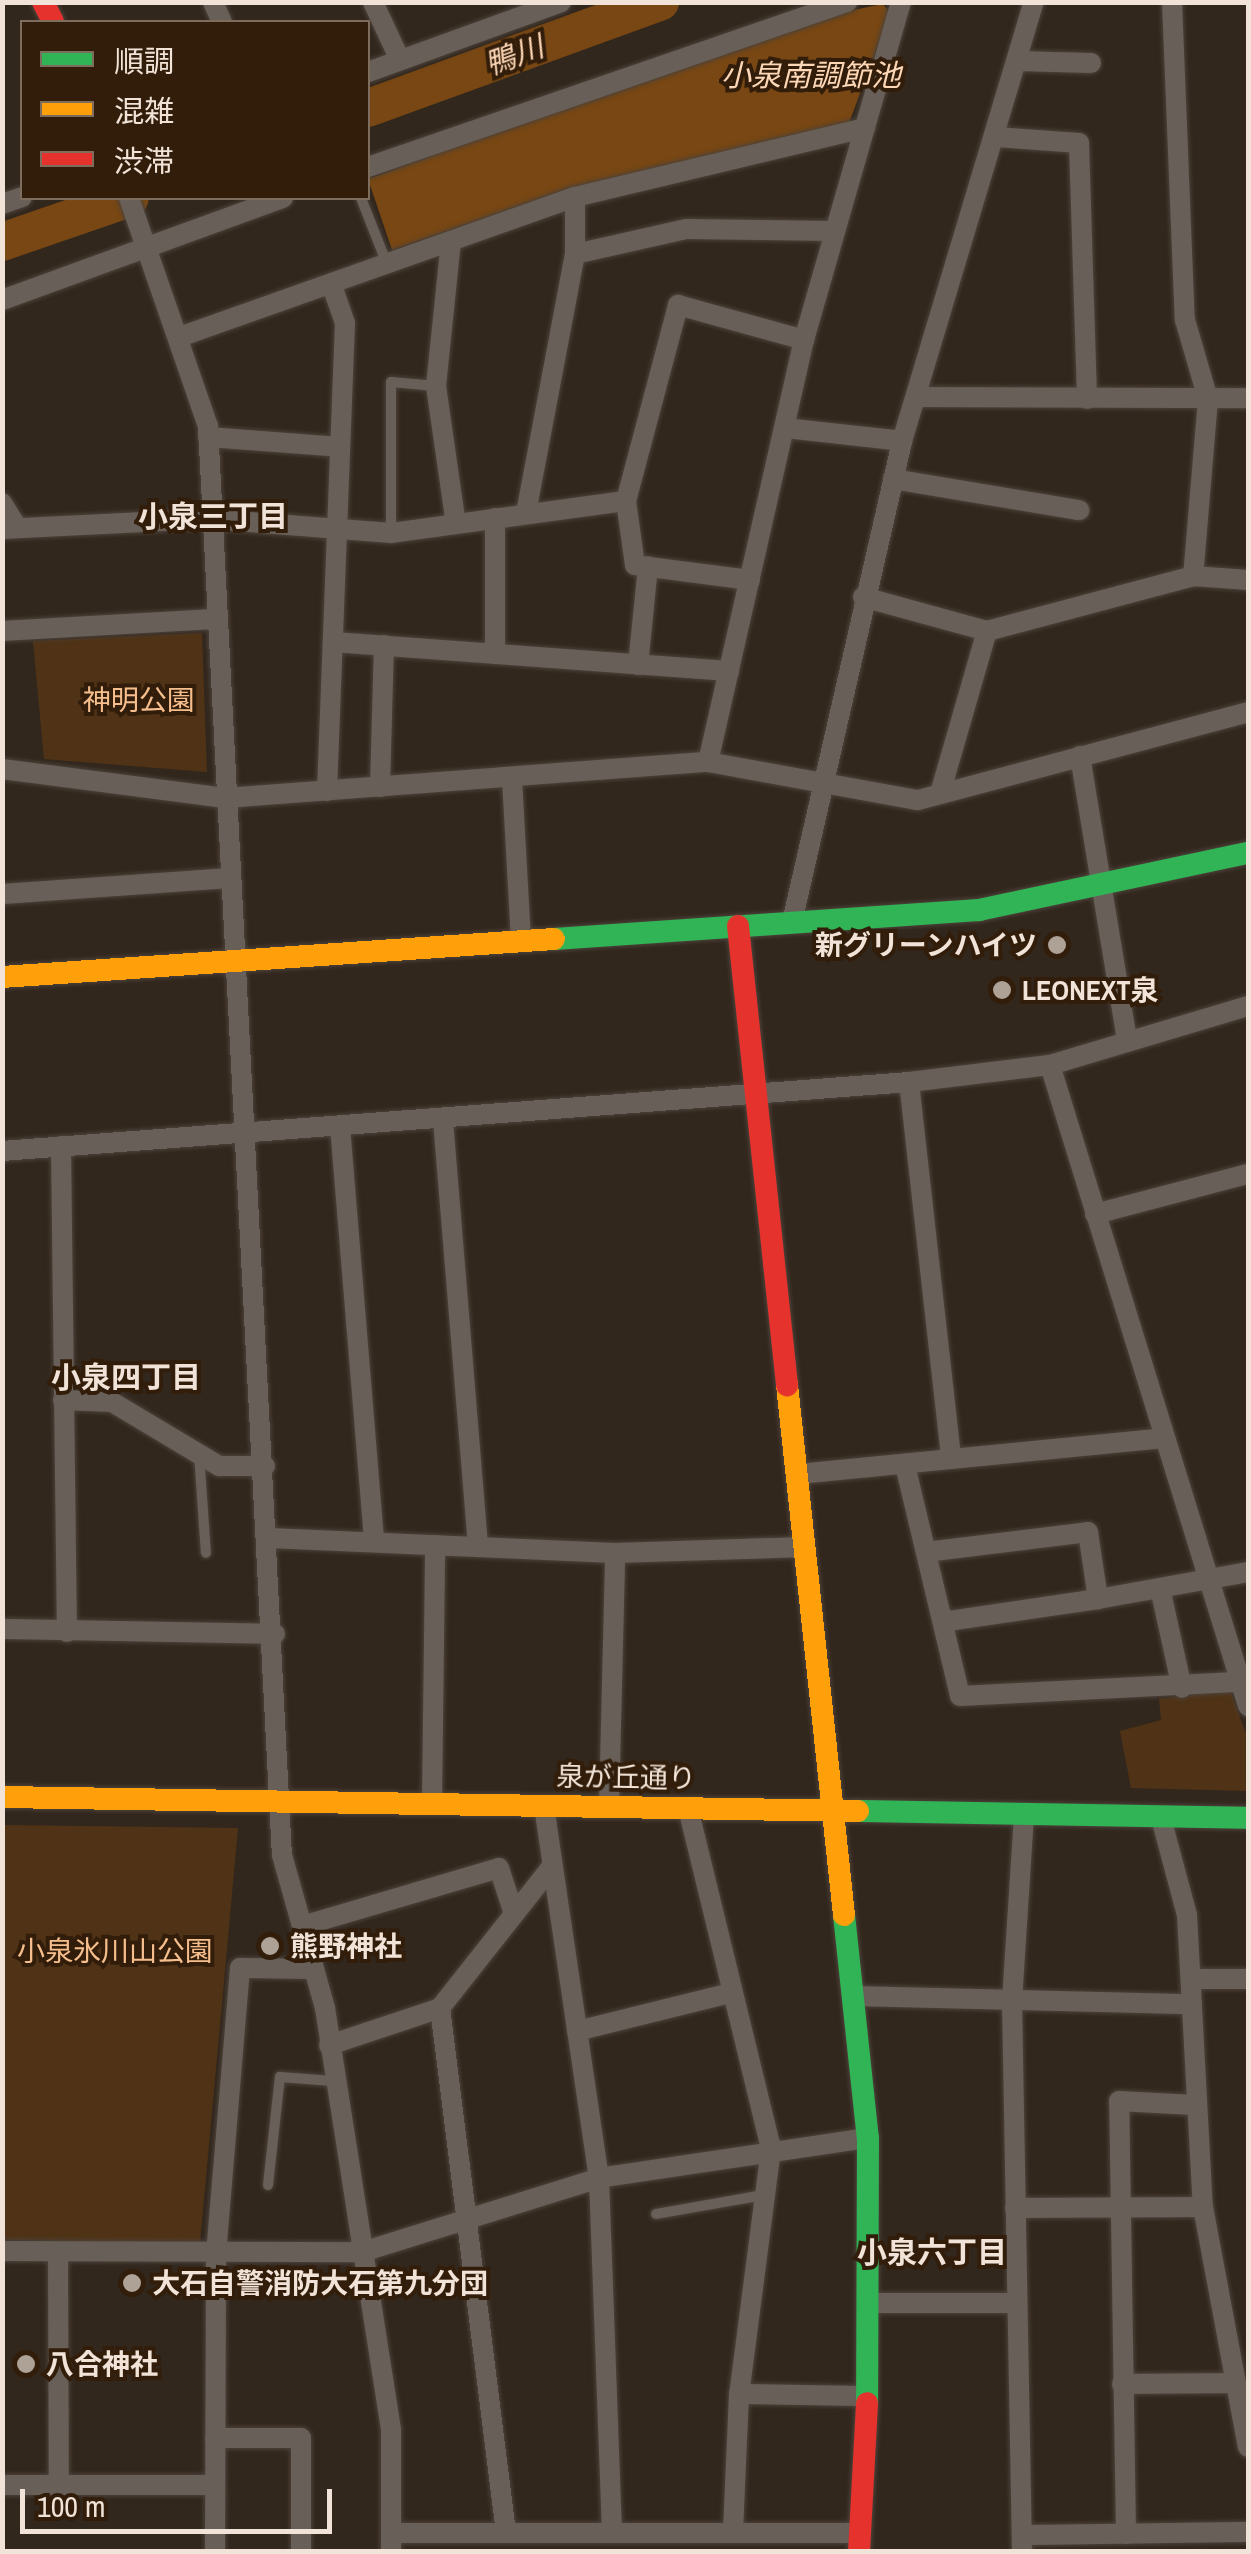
<!DOCTYPE html>
<html>
<head>
<meta charset="utf-8">
<style>
  body { margin:0 }
  #map { position:relative; width:1251px; height:2554px; overflow:hidden; background:#32271d; font-family:"Archivo Narrow","Noto Sans JP",sans-serif }
  div>[style] { position:absolute }
  .green>* { inset:0; background:#503316 }
  .water>* { inset:0; background:#784713 }
  .river>* { height:38px; margin:-19px; padding:0 19px; transform-origin:19px; border-radius:19px; background:#784713 }
  .roads { filter:drop-shadow(0 0 2px #4c423a) drop-shadow(0 0 2px #4c423a) }
  .lane>* { height:10px; margin:-5px; padding:0 5px; transform-origin:5px; border-radius:5px; background:#686058 }
  .street>* { height:20px; margin:-10px; padding:0 10px; transform-origin:10px; border-radius:10px; background:#686058 }
  .fast>* { height:22px; margin:-11px; padding:0 11px; transform-origin:11px; border-radius:11px; background:#30b455 }
  .slow>* { height:22px; margin:-11px; padding:0 11px; transform-origin:11px; border-radius:11px; background:#ff9f0a }
  .jam>* { height:22px; margin:-11px; padding:0 11px; transform-origin:11px; border-radius:11px; background:#e5322d }
  .dots>* { width:28px; height:28px; translate:-50% -50%; box-sizing:border-box; border:5px solid #311d0a; border-radius:50% }
  span { translate:-50% -50%; white-space:nowrap; text-align:center; line-height:1.15; -webkit-text-stroke:8px #311d0a; paint-order:stroke }
  .park-label { font-size:28px; color:#f6be8d }
  .poi-label { font-size:28px; color:#f1e3d7; font-weight:700 }
  .right { translate:-100% -50%; text-align:right }
  .left { translate:0 -50%; text-align:left }
  .street-label { font-size:28px; color:#f1e3d7 }
  .water-label { font-size:30px; color:#fdd7b6; font-style:italic }
  .neighbourhood-label { font-size:30px; color:#f1e3d7; font-weight:700 }
  .frame { position:absolute; inset:0; border:5px solid #f1e3d7; pointer-events:none }
  .legend { position:absolute; left:20px; top:20px; width:350px; height:180px; box-sizing:border-box; background:#311d0a; border:2px solid #7e6c5c; margin:0; padding:12px 18px; list-style:none; font-size:30px; color:#f1e3d7 }
  .legend li { display:flex; align-items:center; gap:20px; height:50px }
  .legend b { width:50px; border:2px solid #7e6c5c }
  .scale { position:absolute; left:20px; top:2489px; width:312px; height:45px; box-sizing:border-box; border:5px solid #f1e3d7; border-top:0; padding-left:12px; font-size:30px; line-height:35px; white-space:nowrap; color:#f1e3d7; -webkit-text-stroke:8px #311d0a; paint-order:stroke }
</style>
</head>
<body>
<div id="map">
  <div class="green">
    <i style="clip-path:polygon(202px 633px,207px 772px,44px 759px,33px 641px)"></i>
    <i style="clip-path:polygon(1230px 1690px,1248px 1739px,1248px 1791px,1131px 1788px,1120px 1731px,1161px 1720px,1159px 1699px)"></i>
    <i style="clip-path:polygon(3px 1825px,238px 1828px,200px 2243px,3px 2240px)"></i>
  </div>
  <div class="water">
    <i style="clip-path:polygon(883px 4px,890px 13px,849px 123px,573px 187px,392px 250px,368px 179px,804px 20px)"></i>
  </div>
  <div class="river">
    <i style="left:368px;top:108px;width:311px;rotate:-20deg"></i>
    <i style="left:2px;top:242px;width:135px;rotate:-19deg"></i>
  </div>
  <div class="roads">
    <div class="lane">
      <i style="left:361px;top:198px;width:71px;rotate:68.5deg"></i>
      <i style="left:391px;top:533px;width:151px;rotate:-90deg"></i>
      <i style="left:391px;top:382px;width:45px;rotate:5.1deg"></i>
      <i style="left:199px;top:1454px;width:99px;rotate:86deg"></i>
      <i style="left:268px;top:2185px;width:109px;rotate:-83.7deg"></i>
      <i style="left:280px;top:2077px;width:53px;rotate:4.3deg"></i>
      <i style="left:656px;top:2214px;width:110px;rotate:-10deg"></i>
    </div>
    <div class="street">
      <i style="left:213px;top:2px;width:22px;rotate:66deg"></i>
      <i style="left:373px;top:2px;width:64px;rotate:65deg"></i>
      <i style="left:1172px;top:2px;width:318px;rotate:87.7deg"></i>
      <i style="left:1185px;top:320px;width:82px;rotate:73.8deg"></i>
      <i style="left:1208px;top:399px;width:178px;rotate:94.8deg"></i>
      <i style="left:1017px;top:61px;width:74px;rotate:1.5deg"></i>
      <i style="left:368px;top:72px;width:205px;rotate:-19.9deg"></i>
      <i style="left:996px;top:137px;width:83px;rotate:4.1deg"></i>
      <i style="left:1079px;top:143px;width:256px;rotate:88.2deg"></i>
      <i style="left:368px;top:167px;width:507px;rotate:-19.01deg"></i>
      <i style="left:129px;top:198px;width:241px;rotate:70.9deg"></i>
      <i style="left:208px;top:426px;width:1431px;rotate:87.04deg"></i>
      <i style="left:282px;top:1855px;width:159px;rotate:74.3deg"></i>
      <i style="left:325px;top:2008px;width:426px;rotate:81.1deg"></i>
      <i style="left:391px;top:2429px;width:123px;rotate:90deg"></i>
      <i style="left:2px;top:204px;width:21px;rotate:-19deg"></i>
      <i style="left:451px;top:241px;width:146px;rotate:95.9deg"></i>
      <i style="left:436px;top:386px;width:139px;rotate:81.8deg"></i>
      <i style="left:575px;top:254px;width:114px;rotate:-12.7deg"></i>
      <i style="left:686px;top:229px;width:149px;rotate:0.8deg"></i>
      <i style="left:2px;top:300px;width:299px;rotate:-20deg"></i>
      <i style="left:182px;top:336px;width:417px;rotate:-19.5deg"></i>
      <i style="left:575px;top:197px;width:298px;rotate:-13.4deg"></i>
      <i style="left:918px;top:397px;width:330px;rotate:0.2deg"></i>
      <i style="left:785px;top:428px;width:118px;rotate:6.3deg"></i>
      <i style="left:208px;top:437px;width:132px;rotate:4.3deg"></i>
      <i style="left:893px;top:479px;width:189px;rotate:9.5deg"></i>
      <i style="left:2px;top:503px;width:26px;rotate:58deg"></i>
      <i style="left:526px;top:513px;width:264px;rotate:-79.3deg"></i>
      <i style="left:575px;top:254px;width:57px;rotate:-90deg"></i>
      <i style="left:495px;top:518px;width:136px;rotate:90deg"></i>
      <i style="left:2px;top:529px;width:208px;rotate:-2.8deg"></i>
      <i style="left:210px;top:519px;width:182px;rotate:4.4deg"></i>
      <i style="left:391px;top:533px;width:237px;rotate:-7.8deg"></i>
      <i style="left:750px;top:580px;width:116px;rotate:-172.6deg"></i>
      <i style="left:635px;top:565px;width:65px;rotate:-98deg"></i>
      <i style="left:626px;top:501px;width:203px;rotate:-75.1deg"></i>
      <i style="left:678px;top:305px;width:131px;rotate:15.5deg"></i>
      <i style="left:863px;top:597px;width:129px;rotate:15.3deg"></i>
      <i style="left:987px;top:631px;width:213px;rotate:-14.9deg"></i>
      <i style="left:1193px;top:576px;width:55px;rotate:4.2deg"></i>
      <i style="left:2px;top:631px;width:212px;rotate:-3.2deg"></i>
      <i style="left:333px;top:642px;width:397px;rotate:4.2deg"></i>
      <i style="left:638px;top:665px;width:99px;rotate:-84.2deg"></i>
      <i style="left:1080px;top:756px;width:289px;rotate:80.6deg"></i>
      <i style="left:708px;top:762px;width:433px;rotate:-77.2deg"></i>
      <i style="left:804px;top:340px;width:352px;rotate:-74deg"></i>
      <i style="left:2px;top:769px;width:225px;rotate:7.4deg"></i>
      <i style="left:225px;top:798px;width:484px;rotate:-4.3deg"></i>
      <i style="left:708px;top:762px;width:213px;rotate:10.3deg"></i>
      <i style="left:918px;top:800px;width:342px;rotate:-14.9deg"></i>
      <i style="left:512px;top:779px;width:162px;rotate:86.8deg"></i>
      <i style="left:380px;top:787px;width:142px;rotate:-88.4deg"></i>
      <i style="left:941px;top:790px;width:166px;rotate:-73.9deg"></i>
      <i style="left:327px;top:791px;width:468px;rotate:-87.8deg"></i>
      <i style="left:345px;top:323px;width:42px;rotate:-109.3deg"></i>
      <i style="left:2px;top:894px;width:229px;rotate:-4deg"></i>
      <i style="left:792px;top:922px;width:493px;rotate:-77.1deg"></i>
      <i style="left:902px;top:441px;width:458px;rotate:-73.3deg"></i>
      <i style="left:1050px;top:1065px;width:671px;rotate:72.83deg"></i>
      <i style="left:909px;top:1082px;width:379px;rotate:83.6deg"></i>
      <i style="left:443px;top:1120px;width:428px;rotate:85.3deg"></i>
      <i style="left:340px;top:1126px;width:417px;rotate:85.3deg"></i>
      <i style="left:61px;top:1146px;width:486px;rotate:89.3deg"></i>
      <i style="left:2px;top:1151px;width:910px;rotate:-4.35deg"></i>
      <i style="left:909px;top:1082px;width:142px;rotate:-6.9deg"></i>
      <i style="left:1050px;top:1065px;width:207px;rotate:-16.6deg"></i>
      <i style="left:1095px;top:1214px;width:158px;rotate:-14.7deg"></i>
      <i style="left:63px;top:1400px;width:49px;rotate:2.3deg"></i>
      <i style="left:112px;top:1402px;width:125px;rotate:30.9deg"></i>
      <i style="left:219px;top:1466px;width:46px"></i>
      <i style="left:905px;top:1465px;width:237px;rotate:76.6deg"></i>
      <i style="left:960px;top:1696px;width:281px;rotate:-2.9deg"></i>
      <i style="left:798px;top:1474px;width:368px;rotate:-5.6deg"></i>
      <i style="left:269px;top:1538px;width:346px;rotate:2.5deg"></i>
      <i style="left:615px;top:1553px;width:189px;rotate:-1.8deg"></i>
      <i style="left:926px;top:1552px;width:163px;rotate:-7deg"></i>
      <i style="left:1088px;top:1532px;width:68px;rotate:81.5deg"></i>
      <i style="left:1098px;top:1599px;width:157px;rotate:171.6deg"></i>
      <i style="left:1160px;top:1588px;width:102px;rotate:77.6deg"></i>
      <i style="left:1098px;top:1599px;width:152px;rotate:-10.2deg"></i>
      <i style="left:2px;top:1629px;width:273px;rotate:1deg"></i>
      <i style="left:432px;top:1804px;width:259px;rotate:-89.3deg"></i>
      <i style="left:544px;top:1806px;width:376px;rotate:81.6deg"></i>
      <i style="left:599px;top:2178px;width:355px;rotate:87.9deg"></i>
      <i style="left:609px;top:1807px;width:254px;rotate:-88.6deg"></i>
      <i style="left:688px;top:1808px;width:351px;rotate:76.3deg"></i>
      <i style="left:771px;top:2149px;width:247px;rotate:97.4deg"></i>
      <i style="left:739px;top:2394px;width:139px;rotate:92.5deg"></i>
      <i style="left:1161px;top:1818px;width:100px;rotate:75deg"></i>
      <i style="left:1187px;top:1915px;width:292px;rotate:86.9deg"></i>
      <i style="left:1203px;top:2207px;width:244px;rotate:79.4deg"></i>
      <i style="left:302px;top:1926px;width:205px;rotate:-16.4deg"></i>
      <i style="left:499px;top:1868px;width:48px;rotate:71.9deg"></i>
      <i style="left:1192px;top:1979px;width:56px"></i>
      <i style="left:854px;top:1996px;width:338px;rotate:1.4deg"></i>
      <i style="left:440px;top:2008px;width:529px;rotate:82.83deg"></i>
      <i style="left:577px;top:2031px;width:158px;rotate:-13.9deg"></i>
      <i style="left:329px;top:2045px;width:117px;rotate:-18.4deg"></i>
      <i style="left:440px;top:2008px;width:181px;rotate:-51.7deg"></i>
      <i style="left:1015px;top:2208px;width:188px;rotate:-0.3deg"></i>
      <i style="left:2px;top:2251px;width:360px;rotate:0.2deg"></i>
      <i style="left:362px;top:2252px;width:248px;rotate:-17.3deg"></i>
      <i style="left:599px;top:2178px;width:272px;rotate:-8.5deg"></i>
      <i style="left:58px;top:2252px;width:233px;rotate:89.8deg"></i>
      <i style="left:872px;top:2303px;width:144px"></i>
      <i style="left:1122px;top:2384px;width:114px;rotate:-0.5deg"></i>
      <i style="left:739px;top:2394px;width:127px;rotate:0.9deg"></i>
      <i style="left:215px;top:2438px;width:86px"></i>
      <i style="left:301px;top:2438px;width:114px;rotate:90deg"></i>
      <i style="left:2px;top:2485px;width:213px"></i>
      <i style="left:391px;top:2533px;width:469px"></i>
      <i style="left:1126px;top:2534px;width:433px;rotate:-90.9deg"></i>
      <i style="left:1119px;top:2101px;width:75px;rotate:3.1deg"></i>
      <i style="left:1022px;top:2535px;width:226px;rotate:-0.8deg"></i>
      <i style="left:215px;top:2552px;width:298px;rotate:-89.8deg"></i>
      <i style="left:216px;top:2254px;width:287px;rotate:-85.2deg"></i>
      <i style="left:240px;top:1968px;width:74px;rotate:0.8deg"></i>
      <i style="left:1022px;top:2552px;width:551px;rotate:-91.04deg"></i>
      <i style="left:1012px;top:2001px;width:186px;rotate:-86.3deg"></i>
    </div>
    <div class="fast">
      <i style="left:554px;top:939px;width:426px;rotate:-3.9deg"></i>
      <i style="left:979px;top:910px;width:275px;rotate:-12deg"></i>
      <i style="left:858px;top:1811px;width:390px;rotate:1deg"></i>
      <i style="left:844px;top:1915px;width:224px;rotate:83.9deg"></i>
      <i style="left:868px;top:2138px;width:265px;rotate:90.2deg"></i>
    </div>
    <div class="slow">
      <i style="left:2px;top:977px;width:553px;rotate:-3.94deg"></i>
      <i style="left:787px;top:1385px;width:533px;rotate:83.86deg"></i>
      <i style="left:2px;top:1797px;width:856px;rotate:0.94deg"></i>
    </div>
    <div class="jam">
      <i style="left:43px;top:2px;width:22px;rotate:63deg"></i>
      <i style="left:738px;top:926px;width:462px;rotate:83.9deg"></i>
      <i style="left:859px;top:2552px;width:149px;rotate:-86.9deg"></i>
    </div>
  </div>
  <div class="dots">
    <i style="left:1057px;top:945px;background:#aea196"></i>
    <i style="left:1002px;top:990px;background:#aea196"></i>
    <i style="left:270px;top:1946px;background:#aea196"></i>
    <i style="left:132px;top:2283px;background:#aea196"></i>
    <i style="left:26px;top:2364px;background:#aea196"></i>
  </div>
  <div class="park-label">
    <span style="left:139px;top:700px">神明公園</span>
    <span style="left:115px;top:1951px">小泉氷川山公園</span>
  </div>
  <div class="poi-label">
    <span class="right" style="left:1037px;top:945px">新グリーンハイツ</span>
    <span class="left" style="left:1022px;top:990px">LEONEXT泉</span>
    <span class="left" style="left:290px;top:1946px">熊野神社</span>
    <span class="left" style="left:152px;top:2283px">大石自警消防大石第九分団</span>
    <span class="left" style="left:46px;top:2364px">八合神社</span>
  </div>
  <div class="street-label">
    <span style="left:626px;top:1777px;rotate:1deg">泉が丘通り</span>
  </div>
  <div class="water-label">
    <span style="left:514px;top:55px;rotate:-20deg">鴨川</span>
    <span style="left:811px;top:75px">小泉南調節池</span>
  </div>
  <div class="neighbourhood-label">
    <span style="left:213px;top:516px">小泉三丁目</span>
    <span style="left:126px;top:1377px">小泉四丁目</span>
    <span style="left:932px;top:2252px">小泉六丁目</span>
  </div>
  <div class="frame"></div>
  <ul class="legend">
  <li><b style="height:12px;background:#30b455"></b>順調</li>
  <li><b style="height:12px;background:#ff9f0a"></b>混雑</li>
  <li><b style="height:12px;background:#e5322d"></b>渋滞</li>
  </ul>
  <div class="scale">100 m</div>
</div>
</body>
</html>
